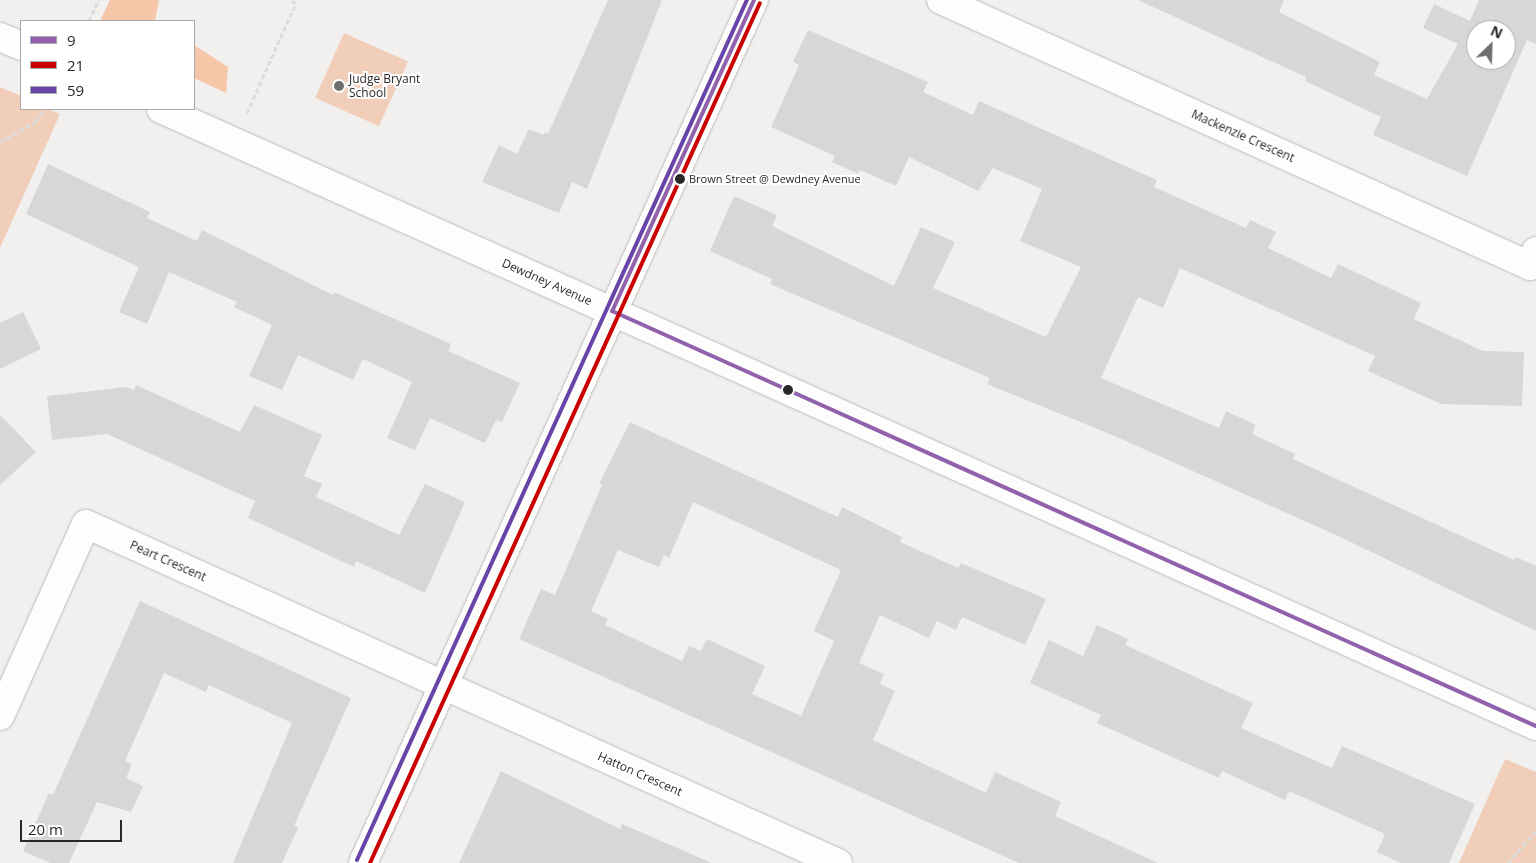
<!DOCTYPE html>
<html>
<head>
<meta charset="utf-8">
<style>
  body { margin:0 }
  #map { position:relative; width:1536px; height:863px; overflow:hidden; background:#f2f0ee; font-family:"Open Sans",sans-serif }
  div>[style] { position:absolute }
  .green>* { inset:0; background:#f1ceb9; transform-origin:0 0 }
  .forest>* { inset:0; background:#f6c6a9 }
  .building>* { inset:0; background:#d8d7d5 }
  .path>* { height:3px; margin-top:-1.5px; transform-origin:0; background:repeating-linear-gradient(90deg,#dcdcdb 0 5px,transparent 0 7.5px) }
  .roads { filter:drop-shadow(0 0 1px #bdbbba) drop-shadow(0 0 1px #bdbbba) }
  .minor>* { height:28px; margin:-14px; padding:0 14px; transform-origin:14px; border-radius:14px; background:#fdfdfc }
  .bus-1>* { height:4px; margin:-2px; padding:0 2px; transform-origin:2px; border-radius:2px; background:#9161ad }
  .bus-2>* { height:4px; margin:-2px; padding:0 2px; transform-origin:2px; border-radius:2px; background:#ca0000 }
  .bus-3>* { height:4px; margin:-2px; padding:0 2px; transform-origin:2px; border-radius:2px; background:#6843a8 }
  .dots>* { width:14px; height:14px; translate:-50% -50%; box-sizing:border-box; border:2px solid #fff; border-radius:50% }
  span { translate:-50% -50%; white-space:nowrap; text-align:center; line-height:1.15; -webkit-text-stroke:4px #fff; paint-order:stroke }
  .bus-label { font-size:11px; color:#2a2827 }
  .left { translate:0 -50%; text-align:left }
  .poi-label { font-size:12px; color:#2a2827 }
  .street-label { font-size:12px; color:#2a2827 }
  .legend { position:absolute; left:20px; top:20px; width:175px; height:90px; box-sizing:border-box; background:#fff; border:1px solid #aaa9a9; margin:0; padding:6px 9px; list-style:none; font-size:15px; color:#2a2827 }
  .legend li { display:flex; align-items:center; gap:10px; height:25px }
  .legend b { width:25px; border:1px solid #aaa9a9 }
  .north { position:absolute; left:1466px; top:20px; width:50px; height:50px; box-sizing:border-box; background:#fff; border:1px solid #aaa9a9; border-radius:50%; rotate:24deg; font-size:14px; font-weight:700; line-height:20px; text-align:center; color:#2a2827 }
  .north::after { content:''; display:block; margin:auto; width:18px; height:22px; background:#706e6d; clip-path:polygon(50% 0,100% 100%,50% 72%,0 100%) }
  .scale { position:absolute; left:20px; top:820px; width:102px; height:22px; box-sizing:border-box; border:2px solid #2a2827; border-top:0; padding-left:6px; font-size:15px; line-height:18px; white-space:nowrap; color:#2a2827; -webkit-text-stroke:4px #fff; paint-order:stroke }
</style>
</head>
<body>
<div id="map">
  <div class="green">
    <i style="left:344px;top:33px;width:70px;height:71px;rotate:24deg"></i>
    <i style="clip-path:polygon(0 87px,21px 96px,21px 109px,48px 109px,60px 114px,0 248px)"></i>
    <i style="clip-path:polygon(1505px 759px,1536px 772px,1536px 863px,1459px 863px)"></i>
  </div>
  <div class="forest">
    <i style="clip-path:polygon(110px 0,159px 0,155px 21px,100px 21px)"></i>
    <i style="clip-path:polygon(194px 45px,228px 67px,226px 93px,194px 78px)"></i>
  </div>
  <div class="building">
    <i style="clip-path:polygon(608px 0,662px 0,587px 189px,572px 182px,559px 213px,482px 182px,499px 145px,517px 154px,529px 129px,543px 135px,545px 132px,548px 134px)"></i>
    <i style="clip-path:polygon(evenodd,1138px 0,1284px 0,1279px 12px,1380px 62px,1374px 75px,1427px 99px,1458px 44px,1423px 28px,1434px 4px,1470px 21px,1479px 0,1536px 0,1536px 44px,1527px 40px,1467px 176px,1373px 135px,1381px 117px,1305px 81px,1306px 77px,1138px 0,1476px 30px,1506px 30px,1506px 60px,1476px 60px,1476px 30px)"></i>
    <i style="clip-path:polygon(808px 30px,928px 82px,923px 92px,973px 115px,979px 101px,1157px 180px,1154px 187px,1246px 228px,1250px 220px,1276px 232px,1268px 248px,1331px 278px,1338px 264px,1421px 303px,1414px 319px,1483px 351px,1524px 352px,1522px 406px,1441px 404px,1368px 371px,1375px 356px,1180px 268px,1163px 308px,1138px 297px,1101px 378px,1219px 428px,1226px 411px,1256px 425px,1252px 434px,1295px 454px,1293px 459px,1514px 560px,1516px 557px,1536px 566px,1536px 631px,1338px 536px,1117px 437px,987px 384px,990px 378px,770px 284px,772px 279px,710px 251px,734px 196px,777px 215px,772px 226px,894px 286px,921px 227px,955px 242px,933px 288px,1046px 337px,1081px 267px,1020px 241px,1042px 189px,993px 168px,978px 191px,909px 157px,896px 186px,860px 170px,858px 174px,832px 162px,835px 156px,771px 127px,799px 65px,793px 62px)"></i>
    <i style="clip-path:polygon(48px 164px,150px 212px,147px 218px,197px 241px,202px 230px,333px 295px,334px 292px,451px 344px,448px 351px,520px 383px,502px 422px,496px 420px,485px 443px,430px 418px,415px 450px,387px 438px,412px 382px,363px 359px,353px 380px,298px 355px,282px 390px,249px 376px,272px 325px,234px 307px,237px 302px,169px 272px,147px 324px,119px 312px,139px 267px,26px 214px)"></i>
    <i style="clip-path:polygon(23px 312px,41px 349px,0 369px,0 323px)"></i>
    <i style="clip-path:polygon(136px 385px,240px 432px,254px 405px,322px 435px,304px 476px,322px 484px,316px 497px,399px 535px,425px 484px,465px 502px,425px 593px,356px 561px,354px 567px,248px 518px,255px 501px,107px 434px,52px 440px,47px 396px,127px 387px,134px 390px)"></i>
    <i style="clip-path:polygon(0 415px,36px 452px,0 485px)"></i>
    <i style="clip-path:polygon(evenodd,630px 422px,838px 517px,842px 507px,902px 537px,900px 542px,958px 568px,961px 563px,1046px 599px,1025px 645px,962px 617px,956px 630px,937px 621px,929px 638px,880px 615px,859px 663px,884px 674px,880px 684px,895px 691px,873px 740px,986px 793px,995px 772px,1061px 802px,1055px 816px,1158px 863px,1019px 863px,519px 639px,541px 589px,555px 595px,602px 485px,599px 484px,630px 422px,693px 502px,841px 570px,814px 631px,834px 641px,801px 716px,752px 694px,765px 666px,707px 639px,701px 651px,689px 646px,682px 661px,605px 625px,608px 619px,591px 611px,618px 550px,659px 567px,664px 555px,669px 558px,693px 502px)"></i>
    <i style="clip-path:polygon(140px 601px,351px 698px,294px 826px,298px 828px,282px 863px,233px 863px,292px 723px,209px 685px,206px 692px,164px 673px,125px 761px,132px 764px,126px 778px,143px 786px,131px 812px,97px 802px,69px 863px,50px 863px,23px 851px,49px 793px,53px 795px)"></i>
    <i style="clip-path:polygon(1097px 625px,1128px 639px,1125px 645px,1253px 703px,1241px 728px,1332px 768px,1342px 746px,1475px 804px,1449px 863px,1401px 863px,1377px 852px,1385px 834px,1289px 791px,1285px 800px,1222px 771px,1219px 778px,1097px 723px,1101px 715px,1030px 683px,1049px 640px,1083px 656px)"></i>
    <i style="clip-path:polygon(501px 771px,620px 829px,622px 824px,712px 863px,459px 863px)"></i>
  </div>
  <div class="path">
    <i style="left:89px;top:21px;width:23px;rotate:-65deg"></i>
    <i style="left:247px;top:113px;width:120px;rotate:-66deg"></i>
    <i style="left:296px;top:3px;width:7px;rotate:-153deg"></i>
    <i style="left:0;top:142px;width:40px;rotate:-29.7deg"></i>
    <i style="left:35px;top:122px;width:16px;rotate:-52deg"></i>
    <i style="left:1508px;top:863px;width:43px;rotate:-48.8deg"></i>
  </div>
  <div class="roads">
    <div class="minor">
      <i style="left:941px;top:0;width:646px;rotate:24.3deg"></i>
      <i style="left:1530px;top:266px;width:16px;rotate:-68deg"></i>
      <i style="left:0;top:37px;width:23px;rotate:23deg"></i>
      <i style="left:161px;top:109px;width:1507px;rotate:24.17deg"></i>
      <i style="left:0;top:716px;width:210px;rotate:-65.9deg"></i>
      <i style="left:86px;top:524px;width:825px;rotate:24.27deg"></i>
      <i style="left:363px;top:863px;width:947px;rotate:-65.63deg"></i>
    </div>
  </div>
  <div class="bus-1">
    <i style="left:754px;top:0;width:342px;rotate:114.5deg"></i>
    <i style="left:612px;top:311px;width:1013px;rotate:24.19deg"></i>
  </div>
  <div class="bus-2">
    <i style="left:370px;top:863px;width:944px;rotate:-65.61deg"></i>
  </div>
  <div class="bus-3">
    <i style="left:357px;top:860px;width:944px;rotate:-65.61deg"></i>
  </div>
  <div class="dots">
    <i style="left:339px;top:86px;background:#706e6d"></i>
    <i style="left:680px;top:179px;background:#2a2827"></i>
    <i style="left:788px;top:390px;background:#2a2827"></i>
  </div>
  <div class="bus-label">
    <span class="left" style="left:689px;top:179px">Brown Street @ Dewdney Avenue</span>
  </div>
  <div class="poi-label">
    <span class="left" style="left:349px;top:86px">Judge Bryant<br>School</span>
  </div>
  <div class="street-label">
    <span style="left:1243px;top:136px;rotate:24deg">Mackenzie Crescent</span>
    <span style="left:547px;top:282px;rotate:24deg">Dewdney Avenue</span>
    <span style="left:168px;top:561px;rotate:24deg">Peart Crescent</span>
    <span style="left:640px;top:774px;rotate:24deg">Hatton Crescent</span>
  </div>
  <ul class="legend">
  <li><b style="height:6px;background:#9161ad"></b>9</li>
  <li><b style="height:6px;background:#ca0000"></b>21</li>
  <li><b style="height:6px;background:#6843a8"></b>59</li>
  </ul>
  <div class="north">N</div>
  <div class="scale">20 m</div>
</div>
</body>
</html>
